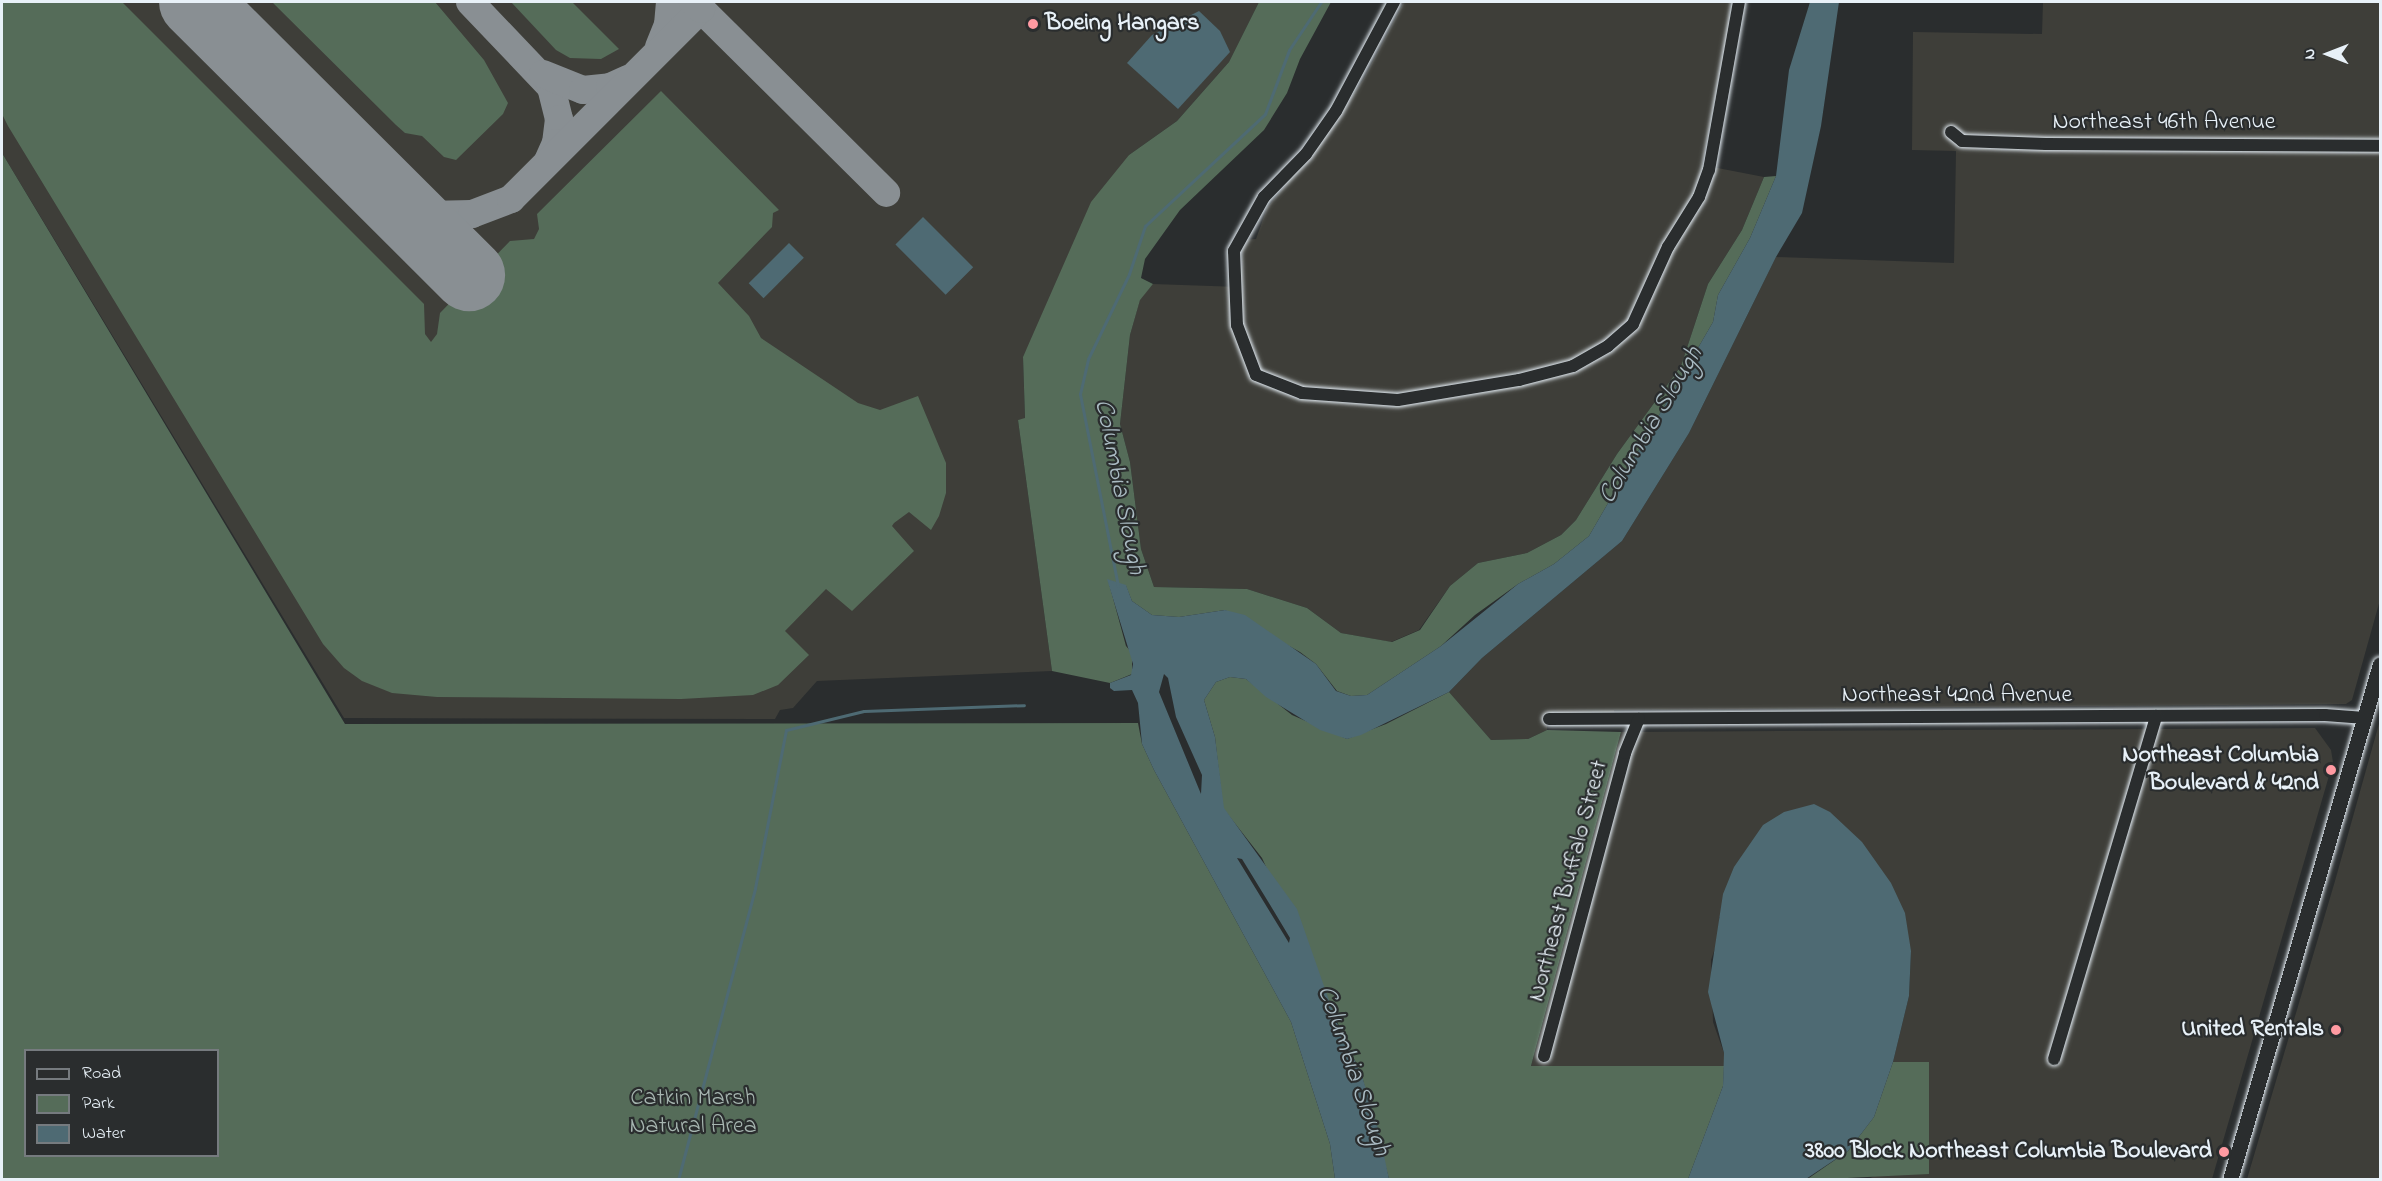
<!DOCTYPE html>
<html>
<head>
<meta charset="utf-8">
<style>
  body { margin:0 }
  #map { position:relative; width:2382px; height:1181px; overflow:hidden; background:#2a2d2e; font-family:"Indie Flower",sans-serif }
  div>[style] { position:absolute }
  .built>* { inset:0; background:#3e3e39 }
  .green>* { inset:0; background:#556c59 }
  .water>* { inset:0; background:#4e6a73; transform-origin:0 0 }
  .stream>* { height:3px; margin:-1.5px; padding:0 1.5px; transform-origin:1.5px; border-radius:1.5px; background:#4e6a73 }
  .taxiway>* { height:28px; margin:-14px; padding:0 14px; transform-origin:14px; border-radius:14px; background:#898f93 }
  .runway>* { height:72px; margin:-36px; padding:0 36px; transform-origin:36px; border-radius:36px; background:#898f93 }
  .roads { filter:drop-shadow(0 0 2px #e8f1f8) drop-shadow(0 0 2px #e8f1f8) }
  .minor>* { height:12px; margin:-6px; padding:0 6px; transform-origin:6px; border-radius:6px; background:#2a2d2e }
  .major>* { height:15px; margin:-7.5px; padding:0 7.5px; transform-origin:7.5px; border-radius:7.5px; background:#2a2d2e }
  .dots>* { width:16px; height:16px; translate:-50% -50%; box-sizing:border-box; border:3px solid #2a2d2e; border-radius:50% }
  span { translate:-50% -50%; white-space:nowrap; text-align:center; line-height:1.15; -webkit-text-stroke:4.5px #2a2d2e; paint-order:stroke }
  .poi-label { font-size:24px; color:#e8f1f8; font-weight:700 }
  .left { translate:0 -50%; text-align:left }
  .right { translate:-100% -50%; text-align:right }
  .street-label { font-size:24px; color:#e8f1f8 }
  .park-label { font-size:24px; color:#a6b5b0 }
  .water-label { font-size:26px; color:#aabbc3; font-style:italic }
  .frame { position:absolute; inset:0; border:3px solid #e8f1f8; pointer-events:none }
  .legend { position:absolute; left:24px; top:1049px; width:195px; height:108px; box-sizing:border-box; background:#2a2d2e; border:2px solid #767b7f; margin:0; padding:8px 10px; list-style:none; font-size:18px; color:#e8f1f8 }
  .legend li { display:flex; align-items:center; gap:12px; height:30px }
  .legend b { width:30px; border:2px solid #767b7f }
  .north { position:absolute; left:2298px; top:24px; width:60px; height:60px; -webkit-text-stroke:4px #2a2d2e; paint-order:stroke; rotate:270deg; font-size:16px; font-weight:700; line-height:24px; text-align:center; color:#e8f1f8 }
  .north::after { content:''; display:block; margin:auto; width:21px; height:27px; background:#e8f1f8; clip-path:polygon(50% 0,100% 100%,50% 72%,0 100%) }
</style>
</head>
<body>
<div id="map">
  <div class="built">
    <i style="clip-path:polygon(2px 2px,1259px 2px,1229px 62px,1177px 121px,1129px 155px,1023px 357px,1025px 419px,1018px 420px,1052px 671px,817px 681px,793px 708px,780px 710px,775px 719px,344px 718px,2px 153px)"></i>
    <i style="clip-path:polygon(1404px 2px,1730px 2px,1728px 32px,1702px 165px,1764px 177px,1742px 230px,1708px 284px,1681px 366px,1617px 454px,1576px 520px,1561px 535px,1527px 553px,1478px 563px,1450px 586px,1419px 630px,1391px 642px,1341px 633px,1307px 608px,1247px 589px,1154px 587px,1141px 549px,1130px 462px,1120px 424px,1130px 335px,1140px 299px,1153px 284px,1240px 287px,1243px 240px,1256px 239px,1267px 208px,1325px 136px,1363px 80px)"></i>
    <i style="clip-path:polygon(2043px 2px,2380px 2px,2380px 600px,2352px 700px,2346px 704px,1614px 710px,1614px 720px,1547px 721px,1547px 730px,1528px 739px,1491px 740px,1449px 692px,1482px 658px,1622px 541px,1689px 433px,1776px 257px,1954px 263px,1956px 151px,1912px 150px,1913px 32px,2042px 34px)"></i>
    <i style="clip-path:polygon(2380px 720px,2380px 1179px,2247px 1179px,2335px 881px)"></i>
    <i style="clip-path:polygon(2315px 728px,2331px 750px,2333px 762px,2212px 1179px,1868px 1179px,1879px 1174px,1929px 1173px,1928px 1062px,1893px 1062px,1909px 996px,1911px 951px,1719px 917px,1720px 933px,1711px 960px,1713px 1022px,1724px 1053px,1724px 1066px,1531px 1066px,1621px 732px)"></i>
  </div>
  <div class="green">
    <i style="clip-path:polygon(2px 2px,122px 2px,424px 304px,425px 334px,431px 342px,437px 334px,440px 313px,510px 241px,534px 239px,539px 229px,537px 214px,661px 91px,779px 210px,773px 213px,772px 227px,718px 283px,749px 316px,761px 338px,858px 403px,880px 410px,918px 396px,946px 463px,946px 493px,939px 516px,931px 530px,909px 512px,894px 523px,892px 526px,914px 551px,852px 611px,826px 589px,785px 631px,809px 655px,778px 685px,753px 695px,681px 699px,437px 697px,392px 693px,362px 681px,344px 668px,323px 644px,8px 126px,2px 114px)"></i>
    <i style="clip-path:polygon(272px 2px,435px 2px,484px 60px,508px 103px,503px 114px,456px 160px,444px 157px,422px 136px,405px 133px,396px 125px)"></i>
    <i style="clip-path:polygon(511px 2px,572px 2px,619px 49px,601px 59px,570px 58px,556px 50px)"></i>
    <i style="clip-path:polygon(1259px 2px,1331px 2px,1300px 59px,1287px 93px,1264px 130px,1180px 210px,1145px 259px,1141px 278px,1153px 284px,1140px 300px,1130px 335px,1120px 424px,1130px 462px,1141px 549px,1154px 587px,1247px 589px,1307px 608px,1341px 633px,1392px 642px,1420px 630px,1450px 586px,1478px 563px,1527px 553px,1561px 535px,1576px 520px,1617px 454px,1681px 366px,1708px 284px,1742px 230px,1764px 177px,1776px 176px,1750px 238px,1718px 295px,1713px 322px,1589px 536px,1554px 564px,1518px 584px,1475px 615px,1441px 646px,1367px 695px,1351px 696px,1337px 691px,1316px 664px,1300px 652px,1225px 610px,1179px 617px,1152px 615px,1132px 601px,1126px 586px,1108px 580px,1126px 646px,1132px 653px,1132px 674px,1110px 683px,1052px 671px,1018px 420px,1025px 418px,1023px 357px,1091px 202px,1129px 155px,1177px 121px,1229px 62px)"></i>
    <i style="clip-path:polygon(evenodd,2px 153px,345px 724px,1138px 723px,1142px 744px,1154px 770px,1291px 1022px,1330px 1144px,1335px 1179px,2px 1179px,2px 153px,26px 1050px,218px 1050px,218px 1156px,26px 1156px,26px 1050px)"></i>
    <i style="clip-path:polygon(1230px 677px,1246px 679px,1292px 715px,1347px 739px,1386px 724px,1449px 692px,1491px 740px,1528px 739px,1547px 730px,1621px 732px,1531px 1066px,1724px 1066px,1723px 1086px,1688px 1179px,1389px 1179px,1362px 1076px,1262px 858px,1223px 808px,1215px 737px,1204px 700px,1216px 682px)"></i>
    <i style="clip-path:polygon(1893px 1062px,1929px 1062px,1929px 1174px,1806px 1180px,1848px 1151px,1874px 1117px)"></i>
  </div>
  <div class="water">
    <i style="clip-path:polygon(evenodd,1810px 2px,1839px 2px,1821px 126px,1802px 213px,1776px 257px,1689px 433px,1622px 541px,1482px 658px,1449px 692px,1361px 735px,1347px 739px,1320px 730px,1266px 697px,1246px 679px,1230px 677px,1216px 682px,1204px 700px,1215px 737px,1224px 808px,1297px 909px,1337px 1023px,1362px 1076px,1379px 1132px,1389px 1179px,1335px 1179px,1330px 1144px,1291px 1022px,1154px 770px,1142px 744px,1138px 703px,1132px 690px,1114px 691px,1110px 688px,1110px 683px,1131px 675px,1133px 664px,1107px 579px,1126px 585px,1132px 601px,1152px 615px,1179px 617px,1225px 610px,1245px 615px,1316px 664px,1336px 691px,1351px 696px,1367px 695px,1441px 646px,1518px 584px,1554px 564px,1589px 536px,1713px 322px,1718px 295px,1750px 238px,1776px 176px,1789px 70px,1810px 2px,1164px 674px,1168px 678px,1176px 717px,1202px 775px,1201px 794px,1159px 692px,1164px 674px,1810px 2px,1237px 858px,1242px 859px,1275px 913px,1290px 938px,1289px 943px,1237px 858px)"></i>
    <i style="clip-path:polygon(1199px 11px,1220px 31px,1230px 52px,1178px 109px,1127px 63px,1152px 35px)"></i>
    <i style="left:923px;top:217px;width:71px;height:39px;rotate:45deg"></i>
    <i style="left:789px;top:243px;width:21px;height:57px;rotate:45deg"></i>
    <i style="clip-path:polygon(1814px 804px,1830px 812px,1862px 842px,1891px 883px,1905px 913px,1911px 951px,1909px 996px,1893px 1062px,1874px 1117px,1848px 1151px,1806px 1179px,1688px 1179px,1723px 1086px,1724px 1053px,1708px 992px,1723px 894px,1734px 867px,1763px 825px,1784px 812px)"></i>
  </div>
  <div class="stream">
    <i style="left:1118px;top:586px;width:196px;rotate:-101.2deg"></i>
    <i style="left:1080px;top:394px;width:36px;rotate:-77deg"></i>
    <i style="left:1088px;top:359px;width:94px;rotate:-64.2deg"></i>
    <i style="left:1129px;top:274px;width:51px;rotate:-71.6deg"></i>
    <i style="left:1145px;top:226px;width:164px;rotate:-43deg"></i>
    <i style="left:1265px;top:114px;width:68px;rotate:-69.4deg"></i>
    <i style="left:1289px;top:50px;width:58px;rotate:-56.3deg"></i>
    <i style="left:678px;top:1180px;width:302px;rotate:-75.2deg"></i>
    <i style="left:755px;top:888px;width:161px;rotate:-78.9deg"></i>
    <i style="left:786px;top:730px;width:80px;rotate:-13.7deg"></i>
    <i style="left:864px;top:711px;width:160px;rotate:-2.1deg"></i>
  </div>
  <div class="taxiway">
    <i style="left:470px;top:2px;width:117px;rotate:46.4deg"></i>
    <i style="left:551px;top:87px;width:33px;rotate:76deg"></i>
    <i style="left:559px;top:119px;width:24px;rotate:97deg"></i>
    <i style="left:556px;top:143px;width:20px;rotate:114deg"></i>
    <i style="left:701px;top:9px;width:261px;rotate:44.8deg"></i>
    <i style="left:659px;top:47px;width:24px;rotate:-68deg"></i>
    <i style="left:668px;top:25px;width:23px;rotate:-85deg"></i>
    <i style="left:543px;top:74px;width:43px;rotate:21.8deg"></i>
    <i style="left:583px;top:90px;width:27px;rotate:-6deg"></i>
    <i style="left:610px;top:87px;width:20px;rotate:-24deg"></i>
    <i style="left:401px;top:207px;width:27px;rotate:17deg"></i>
    <i style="left:427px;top:215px;width:45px;rotate:-1.3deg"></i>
    <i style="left:472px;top:214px;width:42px;rotate:-21deg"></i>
    <i style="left:511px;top:199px;width:269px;rotate:-45deg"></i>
    <i style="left:701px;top:9px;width:11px;rotate:-139deg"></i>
  </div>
  <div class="runway">
    <i style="left:195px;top:2px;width:387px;rotate:44.9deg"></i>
  </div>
  <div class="roads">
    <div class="minor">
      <i style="left:1394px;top:2px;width:123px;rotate:118deg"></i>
      <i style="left:1336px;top:111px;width:52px;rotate:124.9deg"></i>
      <i style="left:1306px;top:154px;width:60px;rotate:134.3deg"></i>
      <i style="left:1264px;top:197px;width:62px;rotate:119.1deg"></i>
      <i style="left:1234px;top:251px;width:74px;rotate:87.7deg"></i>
      <i style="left:1237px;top:325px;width:53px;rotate:69.2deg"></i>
      <i style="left:1256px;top:375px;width:49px;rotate:21.4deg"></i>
      <i style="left:1302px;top:393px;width:96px;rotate:4.2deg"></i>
      <i style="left:1398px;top:400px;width:123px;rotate:-9.4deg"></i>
      <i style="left:1519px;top:380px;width:56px;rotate:-14.5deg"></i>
      <i style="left:1573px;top:366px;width:40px;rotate:-29.7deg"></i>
      <i style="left:1608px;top:346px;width:33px;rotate:-41deg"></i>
      <i style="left:1633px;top:324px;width:85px;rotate:-65.6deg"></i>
      <i style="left:1668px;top:247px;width:59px;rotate:-58.2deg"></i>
      <i style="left:1699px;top:197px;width:29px;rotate:-70deg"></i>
      <i style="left:1709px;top:170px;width:171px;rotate:-79.9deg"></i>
      <i style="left:1951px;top:132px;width:14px;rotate:39deg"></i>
      <i style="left:1962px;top:141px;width:84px;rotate:2deg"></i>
      <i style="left:2046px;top:144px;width:334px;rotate:0.3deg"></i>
      <i style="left:1549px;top:719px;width:776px;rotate:-0.3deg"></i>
      <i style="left:2325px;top:715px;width:40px;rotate:4.3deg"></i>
      <i style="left:1544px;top:1056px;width:314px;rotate:-75deg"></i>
      <i style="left:1625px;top:753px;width:37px;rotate:-68deg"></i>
      <i style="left:2054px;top:1059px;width:358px;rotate:-73.4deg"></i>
    </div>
    <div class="major">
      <i style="left:2230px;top:1180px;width:537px;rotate:-73.79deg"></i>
    </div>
  </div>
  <div class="dots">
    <i style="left:1033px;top:24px;background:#ff9aa2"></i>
    <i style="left:2331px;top:770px;background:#ff9aa2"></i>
    <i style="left:2336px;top:1030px;background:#ff9aa2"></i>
    <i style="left:2224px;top:1152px;background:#ff9aa2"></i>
  </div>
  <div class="poi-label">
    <span class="left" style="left:1045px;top:24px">Boeing Hangars</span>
    <span class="right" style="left:2319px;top:770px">Northeast Columbia<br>Boulevard &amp; 42nd</span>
    <span class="right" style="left:2324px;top:1030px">United Rentals</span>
    <span class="right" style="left:2212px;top:1152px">3800 Block Northeast Columbia Boulevard</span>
  </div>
  <div class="street-label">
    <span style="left:2164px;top:123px">Northeast 46th Avenue</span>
    <span style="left:1957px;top:696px">Northeast 42nd Avenue</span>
    <span style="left:1569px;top:881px;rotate:-75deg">Northeast Buffalo Street</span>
  </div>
  <div class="park-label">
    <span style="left:693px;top:1113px">Catkin Marsh<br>Natural Area</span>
  </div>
  <div class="water-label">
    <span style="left:1652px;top:426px;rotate:-59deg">Columbia Slough</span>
    <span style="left:1118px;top:487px;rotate:79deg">Columbia Slough</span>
    <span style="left:1352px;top:1071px;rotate:71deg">Columbia Slough</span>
  </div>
  <div class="frame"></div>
  <ul class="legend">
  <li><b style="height:8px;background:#2a2d2e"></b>Road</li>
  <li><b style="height:16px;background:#556c59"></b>Park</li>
  <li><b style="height:16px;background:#4e6a73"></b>Water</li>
  </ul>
  <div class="north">N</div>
</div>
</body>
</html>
